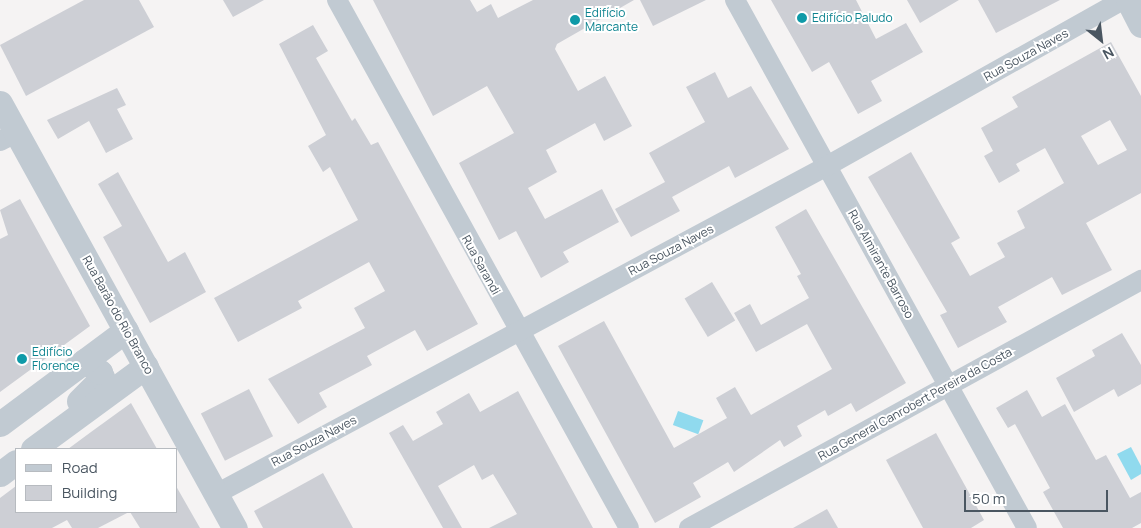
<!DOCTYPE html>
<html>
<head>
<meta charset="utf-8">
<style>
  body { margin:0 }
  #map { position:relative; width:1141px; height:528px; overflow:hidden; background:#f5f3f3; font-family:Manrope,sans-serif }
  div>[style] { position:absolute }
  .water>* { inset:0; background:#90daee; transform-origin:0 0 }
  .building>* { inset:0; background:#cdcfd5; transform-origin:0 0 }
  .minor>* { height:20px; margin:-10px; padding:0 10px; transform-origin:10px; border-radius:10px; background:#c1cad2 }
  .tertiary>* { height:25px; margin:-12.5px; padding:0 12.5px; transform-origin:12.5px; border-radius:12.5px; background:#c1cad2 }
  .dots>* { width:14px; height:14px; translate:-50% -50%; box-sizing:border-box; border:2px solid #fff; border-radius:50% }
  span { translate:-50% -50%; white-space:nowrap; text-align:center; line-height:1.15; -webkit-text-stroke:4px #fff; paint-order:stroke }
  .culture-label { font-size:12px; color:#0d838f }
  .left { translate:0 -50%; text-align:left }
  .street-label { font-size:12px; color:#4a5661 }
  .legend { position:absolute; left:15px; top:448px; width:162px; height:65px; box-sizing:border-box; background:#fff; border:1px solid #b7bbc0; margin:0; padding:6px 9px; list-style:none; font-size:15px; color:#4a5661 }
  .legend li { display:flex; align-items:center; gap:10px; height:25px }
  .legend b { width:25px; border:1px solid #b7bbc0 }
  .north { position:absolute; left:1076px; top:15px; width:50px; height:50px; -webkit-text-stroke:4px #fff; paint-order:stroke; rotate:151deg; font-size:14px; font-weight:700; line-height:20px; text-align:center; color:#4a5661 }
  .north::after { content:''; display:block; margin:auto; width:18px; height:22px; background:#4a5661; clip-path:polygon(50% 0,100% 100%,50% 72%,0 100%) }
  .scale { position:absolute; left:964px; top:490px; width:144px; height:22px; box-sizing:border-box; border:2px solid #4a5661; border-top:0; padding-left:6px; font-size:15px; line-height:18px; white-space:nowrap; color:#4a5661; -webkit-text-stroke:4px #fff; paint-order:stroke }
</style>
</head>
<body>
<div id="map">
  <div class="water">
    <i style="left:678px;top:411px;width:27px;height:15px;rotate:20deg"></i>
    <i style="clip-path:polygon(1131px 447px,1141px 466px,1141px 474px,1131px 480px,1117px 454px)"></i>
  </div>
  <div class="building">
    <i style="clip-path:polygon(84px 0,139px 0,154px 27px,26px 96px,0 45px)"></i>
    <i style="clip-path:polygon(223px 0,264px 0,233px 17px)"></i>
    <i style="clip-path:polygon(373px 0,470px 0,477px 12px,491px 4px,498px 18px,533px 0,634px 0,557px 44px,555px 49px,578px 91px,605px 76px,632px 126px,604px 141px,595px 123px,546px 150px,557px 172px,528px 188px,545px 219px,602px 189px,619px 222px,563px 252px,569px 262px,541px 278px,516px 231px,499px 240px,459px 163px,514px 133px,487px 86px,433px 116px)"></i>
    <i style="clip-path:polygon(640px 0,706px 0,653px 26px)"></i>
    <i style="clip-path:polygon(771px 0,856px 0,876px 39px,906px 23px,923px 52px,871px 81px,882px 101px,858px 114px,829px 62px,812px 72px)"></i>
    <i style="clip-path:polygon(907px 0,959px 0,920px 23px)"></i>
    <i style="clip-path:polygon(978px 0,1060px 0,996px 33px)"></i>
    <i style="clip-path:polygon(313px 25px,328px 51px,316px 58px,352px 121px,355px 118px,371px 145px,378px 142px,478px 324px,427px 351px,415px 330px,367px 356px,372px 365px,319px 393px,327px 407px,298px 424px,268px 379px,365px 328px,354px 308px,385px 291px,369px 262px,298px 301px,302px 308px,238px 342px,214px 298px,358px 220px,330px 167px,323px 172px,308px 146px,326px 135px,279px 44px)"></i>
    <i style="clip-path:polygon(evenodd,1111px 42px,1141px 96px,1141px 193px,1086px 223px,1112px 270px,1062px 295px,1052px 277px,998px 307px,1007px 322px,958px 348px,940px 315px,947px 312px,868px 177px,911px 152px,960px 238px,951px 243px,970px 276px,1005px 257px,997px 243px,1025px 228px,1017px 211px,1064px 183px,1045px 148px,1016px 164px,1020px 171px,999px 183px,984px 156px,993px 151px,981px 128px,1018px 107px,1012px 97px,1111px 42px,1110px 120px,1127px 150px,1098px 165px,1081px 136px,1110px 120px)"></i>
    <i style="clip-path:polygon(715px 72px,728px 98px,751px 86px,789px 149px,735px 178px,729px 166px,672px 197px,680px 211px,631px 237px,615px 209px,665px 182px,649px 153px,705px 122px,686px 87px)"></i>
    <i style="clip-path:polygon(117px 88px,126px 105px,117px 109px,133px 139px,106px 153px,89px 121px,58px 139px,47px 120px)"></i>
    <i style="clip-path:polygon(118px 172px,168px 262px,185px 252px,206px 292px,150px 323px,103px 237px,122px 226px,98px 184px)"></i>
    <i style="clip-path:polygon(20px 199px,90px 326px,0 392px,0 239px,8px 235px,0 210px)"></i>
    <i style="clip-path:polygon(806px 209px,906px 383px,856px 412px,851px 403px,828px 416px,825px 410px,797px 426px,802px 436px,784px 447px,780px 440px,734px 472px,728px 462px,693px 483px,701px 497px,655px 523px,558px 346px,604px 321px,674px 448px,727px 418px,716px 398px,735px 387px,751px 415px,832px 369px,807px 324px,756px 352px,734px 313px,750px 304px,761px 325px,809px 298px,797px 276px,801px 274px,775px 227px)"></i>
    <i style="left:712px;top:282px;width:45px;height:32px;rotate:59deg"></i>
    <i style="clip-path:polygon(1122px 333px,1141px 365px,1141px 384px,1118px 397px,1114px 389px,1074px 412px,1056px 378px,1095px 356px,1092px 350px)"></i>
    <i style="left:249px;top:389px;width:53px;height:54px;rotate:63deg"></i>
    <i style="clip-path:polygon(1027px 390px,1042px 417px,1065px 404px,1096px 460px,1106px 455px,1130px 498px,1141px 492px,1141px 523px,1132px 528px,1063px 528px,1043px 492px,1050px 488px,1015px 424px,1008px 428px,996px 408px)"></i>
    <i style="clip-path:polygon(518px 391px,593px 528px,489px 528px,517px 514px,493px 474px,482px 480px,474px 465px,438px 486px,462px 528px,443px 528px,389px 433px,403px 425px,413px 441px,443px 424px,436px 412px,469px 393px,480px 412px)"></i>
    <i style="clip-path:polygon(131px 403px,157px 449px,68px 449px,91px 432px)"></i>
    <i style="clip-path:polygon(936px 433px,984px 520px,971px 528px,923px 528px,886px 460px)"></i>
    <i style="clip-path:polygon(323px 473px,353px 528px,263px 528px,254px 511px)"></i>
    <i style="clip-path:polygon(16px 486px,16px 512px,129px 512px,98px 528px,72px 528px,67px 520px,52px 528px,0 528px,0 498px)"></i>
    <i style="clip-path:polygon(176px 486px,200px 528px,140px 528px,130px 512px,176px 512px)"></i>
    <i style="clip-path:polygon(827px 509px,838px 528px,793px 528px)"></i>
  </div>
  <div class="minor">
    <i style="left:337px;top:0;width:603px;rotate:61.06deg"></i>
    <i style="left:735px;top:0;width:603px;rotate:61.06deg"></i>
    <i style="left:0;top:141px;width:18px;rotate:-27deg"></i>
    <i style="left:216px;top:494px;width:693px;rotate:-28.23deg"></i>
    <i style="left:827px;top:166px;width:339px;rotate:-29.3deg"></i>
    <i style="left:689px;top:528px;width:516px;rotate:-28.75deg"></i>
  </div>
  <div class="tertiary">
    <i style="left:1128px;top:0;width:28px;rotate:63deg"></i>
    <i style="left:0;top:103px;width:486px;rotate:61.1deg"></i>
    <i style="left:79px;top:401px;width:33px;rotate:-45deg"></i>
    <i style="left:102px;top:378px;width:6px;rotate:-108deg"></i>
    <i style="left:100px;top:372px;width:19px;rotate:-144deg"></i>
    <i style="left:0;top:424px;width:157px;rotate:-36.7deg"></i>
    <i style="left:33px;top:449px;width:140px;rotate:-36.3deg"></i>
    <i style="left:0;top:474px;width:20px;rotate:-37deg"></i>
  </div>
  <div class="dots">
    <i style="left:802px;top:18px;background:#0f9aa8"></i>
    <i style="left:575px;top:20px;background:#0f9aa8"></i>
    <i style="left:22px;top:359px;background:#0f9aa8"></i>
  </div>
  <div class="culture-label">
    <span class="left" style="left:585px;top:20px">Edifício<br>Marcante</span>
    <span class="left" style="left:812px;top:18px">Edifício Paludo</span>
    <span class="left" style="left:32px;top:359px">Edifício<br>Florence</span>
  </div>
  <div class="street-label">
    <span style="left:1026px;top:55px;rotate:-29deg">Rua Souza Naves</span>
    <span style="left:671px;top:250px;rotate:-28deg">Rua Souza Naves</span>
    <span style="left:881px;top:264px;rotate:61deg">Rua Almirante Barroso</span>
    <span style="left:481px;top:265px;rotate:61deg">Rua Sarandi</span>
    <span style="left:118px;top:315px;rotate:61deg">Rua Barão do Rio Branco</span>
    <span style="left:915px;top:404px;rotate:-29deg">Rua General Canrobert Pereira da Costa</span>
    <span style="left:314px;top:441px;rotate:-28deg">Rua Souza Naves</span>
  </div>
  <ul class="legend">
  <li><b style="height:6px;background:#c1cad2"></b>Road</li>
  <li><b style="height:14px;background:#cdcfd5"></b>Building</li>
  </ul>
  <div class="north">N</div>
  <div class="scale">50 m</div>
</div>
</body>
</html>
